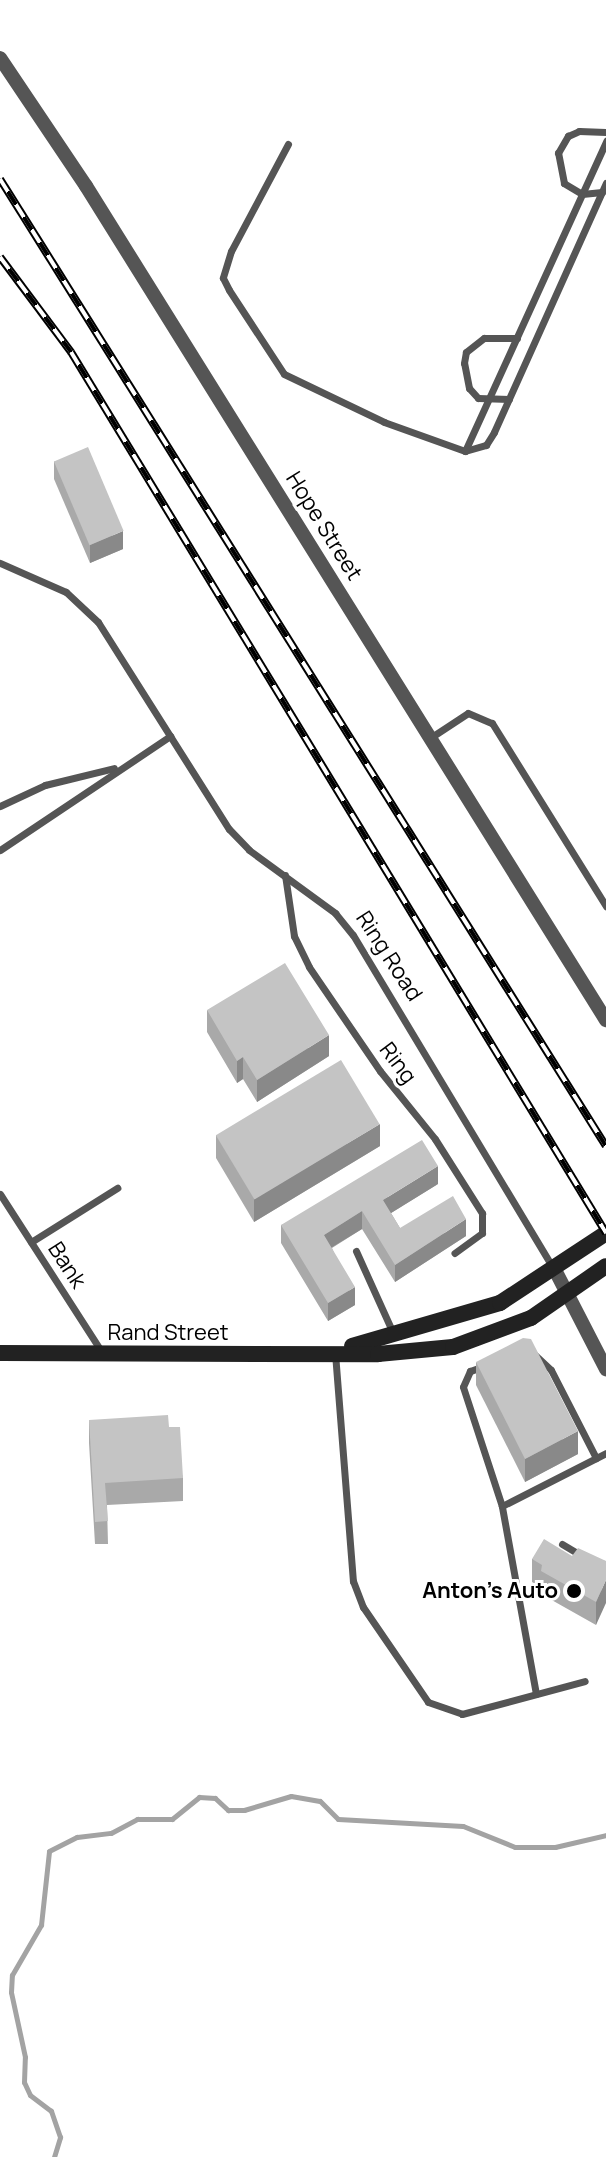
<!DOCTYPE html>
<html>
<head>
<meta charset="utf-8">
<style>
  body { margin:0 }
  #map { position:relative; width:606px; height:2157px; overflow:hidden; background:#fff; font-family:Manrope,sans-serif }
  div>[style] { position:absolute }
  .stream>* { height:5px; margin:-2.5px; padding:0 2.5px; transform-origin:2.5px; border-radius:2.5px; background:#a3a3a3 }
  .lane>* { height:7px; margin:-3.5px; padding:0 3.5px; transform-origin:3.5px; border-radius:3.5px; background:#555 }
  .street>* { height:14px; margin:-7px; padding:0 7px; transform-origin:7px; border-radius:7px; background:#555 }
  .secondary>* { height:16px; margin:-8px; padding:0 8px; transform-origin:8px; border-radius:8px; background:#222 }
  .rail>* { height:8px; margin-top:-4px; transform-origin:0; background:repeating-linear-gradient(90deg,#fff 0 15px,#000 0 30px); box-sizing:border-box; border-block:2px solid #000 }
  .wall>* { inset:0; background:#a9a9a9 }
  .shaded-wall>* { inset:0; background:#898989 }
  .building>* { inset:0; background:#c4c4c4; transform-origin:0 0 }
  .dots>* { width:22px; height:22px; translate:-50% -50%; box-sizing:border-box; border:4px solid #fff; border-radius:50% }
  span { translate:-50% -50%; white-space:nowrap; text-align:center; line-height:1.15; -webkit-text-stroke:6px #fff; paint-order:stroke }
  .street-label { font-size:22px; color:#000 }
  .poi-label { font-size:22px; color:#000; font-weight:700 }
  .right { translate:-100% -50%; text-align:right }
</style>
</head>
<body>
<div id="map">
  <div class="stream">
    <i style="left:54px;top:2157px;width:21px;rotate:-73deg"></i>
    <i style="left:60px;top:2137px;width:28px;rotate:-109deg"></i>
    <i style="left:51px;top:2111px;width:26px;rotate:-143deg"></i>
    <i style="left:30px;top:2095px;width:14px;rotate:-115deg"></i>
    <i style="left:24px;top:2082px;width:25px;rotate:-88deg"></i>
    <i style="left:25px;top:2057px;width:66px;rotate:-102.2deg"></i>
    <i style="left:11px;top:1992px;width:17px;rotate:-87deg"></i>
    <i style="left:12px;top:1975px;width:58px;rotate:-59.9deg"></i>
    <i style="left:41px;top:1925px;width:74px;rotate:-83.8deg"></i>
    <i style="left:49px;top:1851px;width:31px;rotate:-27deg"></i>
    <i style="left:77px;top:1837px;width:34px;rotate:-7deg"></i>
    <i style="left:111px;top:1833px;width:30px;rotate:-28deg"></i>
    <i style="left:137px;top:1819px;width:35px"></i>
    <i style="left:172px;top:1819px;width:35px;rotate:-39deg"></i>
    <i style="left:199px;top:1797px;width:16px;rotate:4deg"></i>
    <i style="left:215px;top:1798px;width:18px;rotate:43deg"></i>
    <i style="left:228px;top:1810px;width:16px"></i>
    <i style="left:244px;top:1810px;width:49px;rotate:-16.6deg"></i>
    <i style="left:291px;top:1796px;width:29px;rotate:10deg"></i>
    <i style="left:320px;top:1801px;width:25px;rotate:45deg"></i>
    <i style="left:338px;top:1819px;width:125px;rotate:3.2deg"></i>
    <i style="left:463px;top:1826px;width:56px;rotate:22deg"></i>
    <i style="left:515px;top:1847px;width:40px"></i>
    <i style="left:555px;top:1847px;width:52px;rotate:-13.2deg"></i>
  </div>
  <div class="lane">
    <i style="left:288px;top:144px;width:121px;rotate:118deg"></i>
    <i style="left:231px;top:251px;width:28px;rotate:107deg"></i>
    <i style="left:223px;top:278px;width:13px;rotate:63deg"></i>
    <i style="left:229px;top:290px;width:100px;rotate:56.8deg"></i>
    <i style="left:284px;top:374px;width:111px;rotate:25.6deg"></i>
    <i style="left:384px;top:422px;width:86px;rotate:19.7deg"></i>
    <i style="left:465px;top:451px;width:22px;rotate:-16deg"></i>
    <i style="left:486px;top:445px;width:15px;rotate:-58deg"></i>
    <i style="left:494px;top:432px;width:273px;rotate:-65.8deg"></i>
    <i style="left:602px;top:192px;width:20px;rotate:174deg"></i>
    <i style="left:582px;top:194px;width:21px;rotate:-149deg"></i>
    <i style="left:564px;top:183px;width:31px;rotate:-101deg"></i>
    <i style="left:558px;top:153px;width:20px;rotate:-60deg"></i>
    <i style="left:568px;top:136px;width:12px;rotate:-24deg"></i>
    <i style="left:579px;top:131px;width:27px;rotate:2deg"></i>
    <i style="left:509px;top:399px;width:31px;rotate:-178deg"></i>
    <i style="left:478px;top:398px;width:13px;rotate:-132deg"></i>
    <i style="left:469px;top:388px;width:25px;rotate:-101deg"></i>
    <i style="left:464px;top:363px;width:11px;rotate:-80deg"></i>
    <i style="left:466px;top:352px;width:23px;rotate:-38deg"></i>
    <i style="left:484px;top:338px;width:33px"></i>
    <i style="left:465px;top:451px;width:341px;rotate:-65.5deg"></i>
    <i style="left:0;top:563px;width:72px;rotate:23.7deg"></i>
    <i style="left:66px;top:592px;width:44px;rotate:43.2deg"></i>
    <i style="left:98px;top:622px;width:245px;rotate:57.7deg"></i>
    <i style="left:229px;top:829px;width:29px;rotate:46deg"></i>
    <i style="left:249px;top:850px;width:107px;rotate:36.2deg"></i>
    <i style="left:335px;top:913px;width:28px;rotate:51deg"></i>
    <i style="left:353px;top:935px;width:388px;rotate:59deg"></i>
    <i style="left:430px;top:738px;width:45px;rotate:-33.3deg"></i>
    <i style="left:468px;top:713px;width:26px;rotate:23deg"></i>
    <i style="left:492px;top:723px;width:216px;rotate:58.1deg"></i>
    <i style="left:0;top:806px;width:50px;rotate:-25deg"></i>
    <i style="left:45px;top:785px;width:71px;rotate:-13.8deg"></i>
    <i style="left:0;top:850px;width:205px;rotate:-33.8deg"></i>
    <i style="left:285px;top:875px;width:62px;rotate:81.6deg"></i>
    <i style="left:294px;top:936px;width:34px;rotate:64deg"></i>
    <i style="left:309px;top:967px;width:126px;rotate:55.7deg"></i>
    <i style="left:380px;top:1071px;width:87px;rotate:51deg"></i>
    <i style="left:435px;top:1139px;width:88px;rotate:57.6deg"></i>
    <i style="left:482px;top:1213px;width:20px;rotate:90deg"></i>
    <i style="left:482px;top:1233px;width:34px;rotate:144deg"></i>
    <i style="left:0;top:1194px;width:188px;rotate:57.2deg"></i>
    <i style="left:31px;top:1242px;width:102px;rotate:-32.1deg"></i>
    <i style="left:356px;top:1251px;width:90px;rotate:65.7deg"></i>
    <i style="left:335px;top:1353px;width:229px;rotate:85.5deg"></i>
    <i style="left:353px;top:1581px;width:28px;rotate:69deg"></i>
    <i style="left:363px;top:1607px;width:115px;rotate:55.6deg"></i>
    <i style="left:428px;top:1702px;width:36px;rotate:19deg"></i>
    <i style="left:462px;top:1714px;width:127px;rotate:-15deg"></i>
    <i style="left:534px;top:1354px;width:23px;rotate:43deg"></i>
    <i style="left:551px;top:1370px;width:99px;rotate:62.9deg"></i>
    <i style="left:484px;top:1366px;width:15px;rotate:160deg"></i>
    <i style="left:470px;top:1371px;width:17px;rotate:114deg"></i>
    <i style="left:463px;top:1387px;width:125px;rotate:71.9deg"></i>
    <i style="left:562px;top:1544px;width:23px;rotate:31deg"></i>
    <i style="left:536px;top:1694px;width:191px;rotate:-100.3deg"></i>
    <i style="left:502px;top:1506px;width:117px;rotate:-27deg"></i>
  </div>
  <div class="street">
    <i style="left:0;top:58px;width:154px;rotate:56.1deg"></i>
    <i style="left:86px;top:186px;width:983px;rotate:58.06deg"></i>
    <i style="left:554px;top:1268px;width:114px;rotate:62.8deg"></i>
  </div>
  <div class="secondary">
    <i style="left:352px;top:1346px;width:154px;rotate:-16.2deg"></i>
    <i style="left:500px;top:1303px;width:127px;rotate:-33.4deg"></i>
    <i style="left:0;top:1353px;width:378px;rotate:0.2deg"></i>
    <i style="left:378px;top:1354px;width:75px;rotate:-5.3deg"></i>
    <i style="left:453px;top:1347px;width:83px;rotate:-20.4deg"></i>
    <i style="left:531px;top:1318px;width:91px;rotate:-34.7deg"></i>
  </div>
  <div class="rail">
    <i style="left:0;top:179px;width:1141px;rotate:57.93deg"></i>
    <i style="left:0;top:257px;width:119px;rotate:53.2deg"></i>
    <i style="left:71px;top:352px;width:1031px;rotate:58.73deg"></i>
  </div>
  <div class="wall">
    <i style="clip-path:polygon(54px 461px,123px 549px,90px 563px,54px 479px)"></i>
    <i style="clip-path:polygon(207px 1010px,329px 1056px,257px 1102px,243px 1079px,237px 1083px,207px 1032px)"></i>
    <i style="clip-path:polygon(216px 1135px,380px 1146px,254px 1222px,216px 1158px)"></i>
    <i style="clip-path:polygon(438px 1184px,391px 1213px,400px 1228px,466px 1236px,395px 1282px,362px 1229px,332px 1248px,355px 1305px,328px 1321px,281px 1243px,281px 1225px)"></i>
    <i style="clip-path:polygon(476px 1362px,578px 1454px,525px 1482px,476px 1385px)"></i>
    <i style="clip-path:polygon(89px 1420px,169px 1427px,183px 1478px,183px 1501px,107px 1505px,108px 1544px,95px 1544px,89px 1443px)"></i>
    <i style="clip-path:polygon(572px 1556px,606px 1561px,596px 1625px,541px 1594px,541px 1587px,532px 1582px,532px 1559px)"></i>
  </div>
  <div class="shaded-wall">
    <i style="clip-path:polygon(123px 531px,123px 549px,90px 563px,90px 545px)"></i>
    <i style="clip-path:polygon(329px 1035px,329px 1056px,257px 1102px,257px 1080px)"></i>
    <i style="clip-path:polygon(243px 1057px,243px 1079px,237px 1083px,237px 1061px)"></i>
    <i style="clip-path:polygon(380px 1124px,380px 1146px,254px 1222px,254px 1199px)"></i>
    <i style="clip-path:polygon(438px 1166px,438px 1184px,383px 1218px,383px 1200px)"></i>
    <i style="clip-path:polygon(362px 1211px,362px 1229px,324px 1252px,324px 1235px)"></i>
    <i style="clip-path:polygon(466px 1219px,466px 1236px,395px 1282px,395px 1265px)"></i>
    <i style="clip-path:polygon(355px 1287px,355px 1305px,328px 1321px,328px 1303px)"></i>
    <i style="clip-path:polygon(578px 1431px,578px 1454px,525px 1482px,525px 1459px)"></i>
    <i style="clip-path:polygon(606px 1580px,606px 1603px,596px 1625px,596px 1602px)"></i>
  </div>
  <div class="building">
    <i style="left:88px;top:447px;width:91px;height:37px;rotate:67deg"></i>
    <i style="clip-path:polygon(285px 963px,329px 1035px,257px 1080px,243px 1057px,237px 1061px,207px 1010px)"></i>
    <i style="left:341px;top:1060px;width:75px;height:146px;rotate:59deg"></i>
    <i style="clip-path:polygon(422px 1140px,438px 1166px,383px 1200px,400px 1228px,453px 1196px,466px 1219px,395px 1265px,362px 1211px,324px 1235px,355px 1287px,328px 1303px,281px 1225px)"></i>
    <i style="clip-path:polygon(523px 1338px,531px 1339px,578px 1431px,525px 1459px,476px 1362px)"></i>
    <i style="clip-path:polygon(168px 1415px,169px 1427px,180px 1427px,183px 1478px,105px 1483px,108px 1521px,95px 1522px,89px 1420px)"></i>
    <i style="clip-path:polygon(544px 1539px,572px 1556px,578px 1548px,606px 1561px,606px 1580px,596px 1602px,541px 1571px,542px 1565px,532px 1559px)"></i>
  </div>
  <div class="dots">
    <i style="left:574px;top:1591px;background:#000"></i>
  </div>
  <div class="street-label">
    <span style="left:324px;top:526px;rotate:58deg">Hope Street</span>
    <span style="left:389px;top:956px;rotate:57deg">Ring Road</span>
    <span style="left:398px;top:1063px;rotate:53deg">Ring</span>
    <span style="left:67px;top:1265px;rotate:57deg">Bank</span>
    <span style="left:168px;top:1333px">Rand Street</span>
  </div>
  <div class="poi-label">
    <span class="right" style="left:558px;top:1591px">Anton's Auto</span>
  </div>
</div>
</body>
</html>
